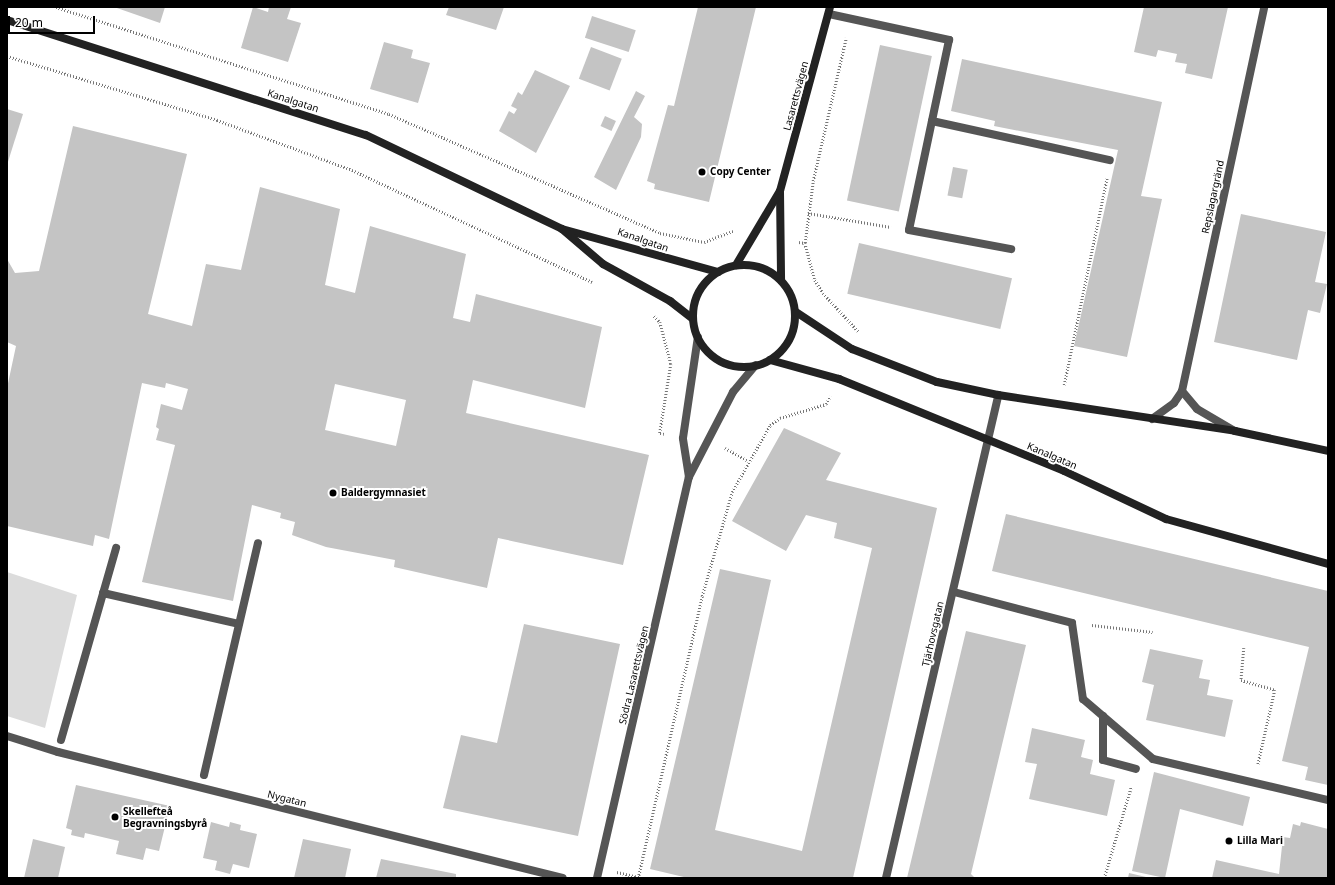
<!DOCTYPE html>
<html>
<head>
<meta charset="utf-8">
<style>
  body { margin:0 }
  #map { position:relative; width:1335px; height:885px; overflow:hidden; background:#fff; font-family:"Noto Sans",sans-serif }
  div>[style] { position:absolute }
  .green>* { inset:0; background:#dcdcdc }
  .building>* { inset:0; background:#c4c4c4; transform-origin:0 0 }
  .path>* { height:2.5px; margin-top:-1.25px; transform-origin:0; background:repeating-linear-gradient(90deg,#777 0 1px,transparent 0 3px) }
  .service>* { height:8px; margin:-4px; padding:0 4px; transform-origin:4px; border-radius:4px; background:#555 }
  .minor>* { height:8px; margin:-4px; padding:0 4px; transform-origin:4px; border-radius:4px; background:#555 }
  .tertiary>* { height:8px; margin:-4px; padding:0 4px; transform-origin:4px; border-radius:4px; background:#555 }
  .secondary>* { height:8px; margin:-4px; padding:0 4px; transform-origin:4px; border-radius:4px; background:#222 }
  .secondary>.ring { margin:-4px; padding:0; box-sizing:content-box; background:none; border:8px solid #222; border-radius:50% }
  .dots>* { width:11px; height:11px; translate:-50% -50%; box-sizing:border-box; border:2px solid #fff; border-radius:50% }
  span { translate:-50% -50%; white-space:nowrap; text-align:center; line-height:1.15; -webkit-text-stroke:4px #fff; paint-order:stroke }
  .street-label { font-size:10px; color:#000 }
  .poi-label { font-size:10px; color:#000; font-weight:700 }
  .left { translate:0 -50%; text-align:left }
  .frame { position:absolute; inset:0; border:8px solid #000; pointer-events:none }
  .scale { position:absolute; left:8px; top:16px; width:87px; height:18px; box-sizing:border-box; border:2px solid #000; border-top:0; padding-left:5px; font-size:12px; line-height:14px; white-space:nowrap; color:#000; -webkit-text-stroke:3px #fff; paint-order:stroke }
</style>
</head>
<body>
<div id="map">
  <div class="green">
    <i style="clip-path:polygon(7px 572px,77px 595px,45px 728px,7px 716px)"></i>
  </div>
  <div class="building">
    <i style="clip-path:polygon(114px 7px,165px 7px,160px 23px)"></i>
    <i style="clip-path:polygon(253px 7px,268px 12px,269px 7px,291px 7px,287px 19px,301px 23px,288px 62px,241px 48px)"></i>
    <i style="clip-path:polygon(449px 7px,504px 7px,496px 30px,446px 15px)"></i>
    <i style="clip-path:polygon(698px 7px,756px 7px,709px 202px,654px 189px,655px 184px,647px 181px,668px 105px,674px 106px)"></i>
    <i style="clip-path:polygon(1144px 7px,1228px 7px,1212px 79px,1185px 73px,1187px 64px,1175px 62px,1177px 54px,1158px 50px,1156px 57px,1134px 52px)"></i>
    <i style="left:592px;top:16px;width:46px;height:23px;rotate:18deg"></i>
    <i style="clip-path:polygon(384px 42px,413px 50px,411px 58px,430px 63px,418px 103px,370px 89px)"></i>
    <i style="left:880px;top:45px;width:53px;height:159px;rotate:12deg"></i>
    <i style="left:591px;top:47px;width:33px;height:34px;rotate:21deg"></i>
    <i style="clip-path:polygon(962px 59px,1162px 102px,1141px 196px,1162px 199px,1127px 357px,1074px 346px,1118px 150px,994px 126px,995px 121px,951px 111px)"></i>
    <i style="clip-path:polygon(535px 70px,570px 86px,536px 153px,499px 131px,509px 111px,514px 114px,517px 109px,511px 106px,518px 92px,522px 95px)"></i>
    <i style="clip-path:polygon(636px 91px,645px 96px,634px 117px,642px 124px,641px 137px,616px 190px,594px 177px)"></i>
    <i style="clip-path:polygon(7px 109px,23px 114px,7px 165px)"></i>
    <i style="left:605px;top:116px;width:12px;height:11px;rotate:24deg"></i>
    <i style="clip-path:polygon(evenodd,73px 126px,187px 154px,148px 314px,192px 326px,206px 264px,241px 270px,260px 187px,340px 209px,325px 285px,355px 293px,370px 226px,466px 254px,453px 318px,470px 322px,476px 294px,602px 327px,585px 408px,473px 380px,466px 413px,649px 455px,623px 565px,498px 538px,487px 588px,394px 567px,395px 560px,326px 547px,292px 535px,295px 522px,280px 518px,281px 513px,252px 505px,233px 601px,142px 582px,175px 445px,156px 440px,159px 429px,156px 427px,161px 404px,182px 410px,188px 389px,166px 383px,165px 388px,142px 383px,109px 539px,95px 535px,93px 546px,7px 526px,7px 388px,16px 346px,7px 342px,7px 259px,15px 273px,39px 271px,73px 126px,335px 384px,406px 400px,396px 446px,325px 430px,335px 384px)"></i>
    <i style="left:953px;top:167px;width:15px;height:29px;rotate:11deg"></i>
    <i style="clip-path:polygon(1241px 214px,1326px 232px,1315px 282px,1327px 284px,1320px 313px,1308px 310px,1297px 360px,1214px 342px)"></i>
    <i style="left:859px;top:243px;width:157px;height:52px;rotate:13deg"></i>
    <i style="clip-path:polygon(784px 428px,841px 453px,826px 480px,937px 508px,853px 878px,688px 878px,650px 869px,720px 569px,771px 580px,715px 830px,802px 851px,872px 548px,834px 538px,837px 523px,806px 515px,786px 551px,732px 521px)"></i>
    <i style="clip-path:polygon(1006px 514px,1328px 591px,1328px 785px,1305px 780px,1308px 767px,1282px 761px,1309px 647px,992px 571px)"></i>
    <i style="clip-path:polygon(524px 624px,620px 644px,578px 836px,443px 808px,461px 735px,497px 743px)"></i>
    <i style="clip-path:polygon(966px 631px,1026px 645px,971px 874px,975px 878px,907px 878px)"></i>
    <i style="clip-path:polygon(1150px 649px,1203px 660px,1199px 678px,1210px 680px,1207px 695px,1233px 700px,1225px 737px,1146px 720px,1154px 685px,1142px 682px)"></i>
    <i style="clip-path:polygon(1032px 728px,1085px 740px,1081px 757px,1093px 760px,1090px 774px,1115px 780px,1107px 816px,1029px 799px,1037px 764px,1025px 762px)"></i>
    <i style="clip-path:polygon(1154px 772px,1250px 797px,1243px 826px,1180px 809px,1165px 878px,1132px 871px)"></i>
    <i style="clip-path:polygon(76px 785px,170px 806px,159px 851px,146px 848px,143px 860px,116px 854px,119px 841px,85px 833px,84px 838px,71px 835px,72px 830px,66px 828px)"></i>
    <i style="clip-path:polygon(211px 822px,229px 827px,230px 822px,241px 825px,240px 830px,257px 834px,249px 868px,233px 864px,230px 874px,215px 870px,217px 861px,203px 858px)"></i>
    <i style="clip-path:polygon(1301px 822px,1328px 829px,1328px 878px,1212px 878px,1216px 860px,1279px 874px,1283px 837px,1290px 838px,1293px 824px,1300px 826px)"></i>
    <i style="clip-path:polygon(33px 839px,65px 847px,58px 878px,24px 878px)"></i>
    <i style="clip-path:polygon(303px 839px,351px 849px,345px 878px,294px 878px)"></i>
    <i style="clip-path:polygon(381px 859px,456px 874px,456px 878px,376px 878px)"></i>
    <i style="clip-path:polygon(1129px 873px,1146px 877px,1146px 878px,1128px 878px)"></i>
  </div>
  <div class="path">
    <i style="left:56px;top:7px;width:350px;rotate:17.8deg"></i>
    <i style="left:389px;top:114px;width:296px;rotate:23.7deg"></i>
    <i style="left:660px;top:233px;width:45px;rotate:11.6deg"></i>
    <i style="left:704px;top:242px;width:31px;rotate:-21deg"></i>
    <i style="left:7px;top:56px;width:220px;rotate:16.9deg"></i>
    <i style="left:217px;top:120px;width:144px;rotate:20.3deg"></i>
    <i style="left:352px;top:170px;width:265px;rotate:25deg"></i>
    <i style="left:808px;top:213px;width:84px;rotate:9.6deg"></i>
    <i style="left:799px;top:242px;width:6px;rotate:9deg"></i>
    <i style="left:805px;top:243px;width:38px;rotate:75deg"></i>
    <i style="left:815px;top:280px;width:15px;rotate:58deg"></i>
    <i style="left:823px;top:293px;width:53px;rotate:47.3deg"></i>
    <i style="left:805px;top:243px;width:63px;rotate:-82.6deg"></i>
    <i style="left:813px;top:181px;width:147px;rotate:-77deg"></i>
    <i style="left:654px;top:316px;width:8px;rotate:45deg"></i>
    <i style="left:660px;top:322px;width:43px;rotate:75.3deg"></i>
    <i style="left:671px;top:364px;width:70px;rotate:99.1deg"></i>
    <i style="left:660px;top:433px;width:4px;rotate:14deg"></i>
    <i style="left:1064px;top:385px;width:211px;rotate:-78.3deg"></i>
    <i style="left:725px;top:448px;width:25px;rotate:29deg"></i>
    <i style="left:1092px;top:625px;width:61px;rotate:6.5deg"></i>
    <i style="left:1244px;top:648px;width:32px;rotate:95deg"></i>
    <i style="left:1241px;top:680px;width:35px;rotate:16deg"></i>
    <i style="left:1275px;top:690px;width:77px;rotate:102.8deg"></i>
    <i style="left:617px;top:872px;width:23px;rotate:13deg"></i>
    <i style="left:638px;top:878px;width:289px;rotate:-77.2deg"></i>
    <i style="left:702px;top:596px;width:108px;rotate:-73.9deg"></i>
    <i style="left:732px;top:492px;width:77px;rotate:-60.4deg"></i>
    <i style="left:770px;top:425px;width:12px;rotate:-35deg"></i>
    <i style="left:780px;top:418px;width:48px;rotate:-16.9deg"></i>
    <i style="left:826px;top:404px;width:9px;rotate:-63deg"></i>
    <i style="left:1104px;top:878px;width:95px;rotate:-73.5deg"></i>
  </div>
  <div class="service">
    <i style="left:829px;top:14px;width:123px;rotate:12.2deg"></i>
    <i style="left:949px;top:40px;width:194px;rotate:101.9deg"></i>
    <i style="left:909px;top:230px;width:104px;rotate:10.6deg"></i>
    <i style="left:932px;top:121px;width:182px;rotate:12.4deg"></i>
    <i style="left:954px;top:592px;width:122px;rotate:14.7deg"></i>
    <i style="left:1072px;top:623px;width:77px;rotate:81.8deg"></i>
    <i style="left:1083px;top:699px;width:92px;rotate:40.6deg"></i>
    <i style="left:1153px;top:759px;width:180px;rotate:13.2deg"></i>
    <i style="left:103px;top:593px;width:139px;rotate:12.8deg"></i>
    <i style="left:1103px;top:716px;width:44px;rotate:90deg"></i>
    <i style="left:1103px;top:760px;width:34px;rotate:15deg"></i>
    <i style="left:61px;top:740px;width:200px;rotate:-74deg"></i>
    <i style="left:204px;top:775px;width:238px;rotate:-76.9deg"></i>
  </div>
  <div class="minor">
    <i style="left:1182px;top:391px;width:23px;rotate:50deg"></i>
    <i style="left:1197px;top:409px;width:42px;rotate:30.3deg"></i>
    <i style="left:1152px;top:419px;width:27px;rotate:-36deg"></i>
    <i style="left:1174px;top:403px;width:14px;rotate:-56deg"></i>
    <i style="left:1182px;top:391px;width:393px;rotate:-77.9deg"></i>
    <i style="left:7px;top:736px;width:53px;rotate:17.4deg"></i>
    <i style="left:58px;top:752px;width:520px;rotate:14.01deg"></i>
    <i style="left:886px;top:878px;width:496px;rotate:-76.9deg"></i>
  </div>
  <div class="tertiary">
    <i style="left:689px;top:477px;width:39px;rotate:-99deg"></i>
    <i style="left:683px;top:438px;width:102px;rotate:-81.6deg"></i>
    <i style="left:597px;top:878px;width:411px;rotate:-77.1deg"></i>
    <i style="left:689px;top:477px;width:96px;rotate:-62.6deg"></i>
    <i style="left:733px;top:392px;width:35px;rotate:-50deg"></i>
  </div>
  <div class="secondary">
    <i style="left:7px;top:20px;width:377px;rotate:17.8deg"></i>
    <i style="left:366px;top:135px;width:217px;rotate:25.6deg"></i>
    <i style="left:562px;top:229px;width:162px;rotate:15.4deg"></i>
    <i style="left:780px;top:192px;width:88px;rotate:89.3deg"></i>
    <i style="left:562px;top:229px;width:54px;rotate:40.5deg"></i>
    <i style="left:603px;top:264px;width:77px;rotate:28.9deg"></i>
    <i style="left:670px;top:301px;width:29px;rotate:38deg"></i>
    <i class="ring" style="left:693px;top:265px;width:94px;height:94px"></i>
    <i style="left:736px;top:265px;width:86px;rotate:-59.3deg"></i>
    <i style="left:780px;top:191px;width:191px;rotate:-74.8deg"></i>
    <i style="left:796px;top:312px;width:67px;rotate:33.5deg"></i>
    <i style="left:852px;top:349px;width:91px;rotate:21.2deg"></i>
    <i style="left:937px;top:382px;width:62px;rotate:12deg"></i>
    <i style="left:998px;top:395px;width:240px;rotate:8.6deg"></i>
    <i style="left:1235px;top:431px;width:95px;rotate:12.1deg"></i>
    <i style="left:770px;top:360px;width:72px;rotate:15.4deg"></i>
    <i style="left:839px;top:379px;width:243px;rotate:22.2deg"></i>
    <i style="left:1064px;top:471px;width:113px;rotate:25.2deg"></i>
    <i style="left:1166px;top:519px;width:168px;rotate:15.5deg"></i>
  </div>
  <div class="dots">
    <i style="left:702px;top:172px;background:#000"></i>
    <i style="left:333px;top:493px;background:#000"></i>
    <i style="left:115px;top:817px;background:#000"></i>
    <i style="left:1229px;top:841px;background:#000"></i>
  </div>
  <div class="street-label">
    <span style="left:796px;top:96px;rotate:-75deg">Lasarettsvägen</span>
    <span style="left:293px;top:101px;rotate:18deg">Kanalgatan</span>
    <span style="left:1213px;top:197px;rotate:-78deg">Repslagargränd</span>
    <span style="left:643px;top:240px;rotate:19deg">Kanalgatan</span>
    <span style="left:1052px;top:456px;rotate:23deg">Kanalgatan</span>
    <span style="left:933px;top:634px;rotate:-77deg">Tjärhovsgatan</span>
    <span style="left:634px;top:675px;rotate:-77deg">Södra Lasarettsvägen</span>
    <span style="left:287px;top:799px;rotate:14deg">Nygatan</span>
  </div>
  <div class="poi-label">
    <span class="left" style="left:710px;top:172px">Copy Center</span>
    <span class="left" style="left:341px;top:493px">Baldergymnasiet</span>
    <span class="left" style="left:123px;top:817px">Skellefteå<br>Begravningsbyrå</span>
    <span class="left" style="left:1237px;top:841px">Lilla Mari</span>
  </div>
  <div class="frame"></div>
  <div class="scale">20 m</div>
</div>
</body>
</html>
